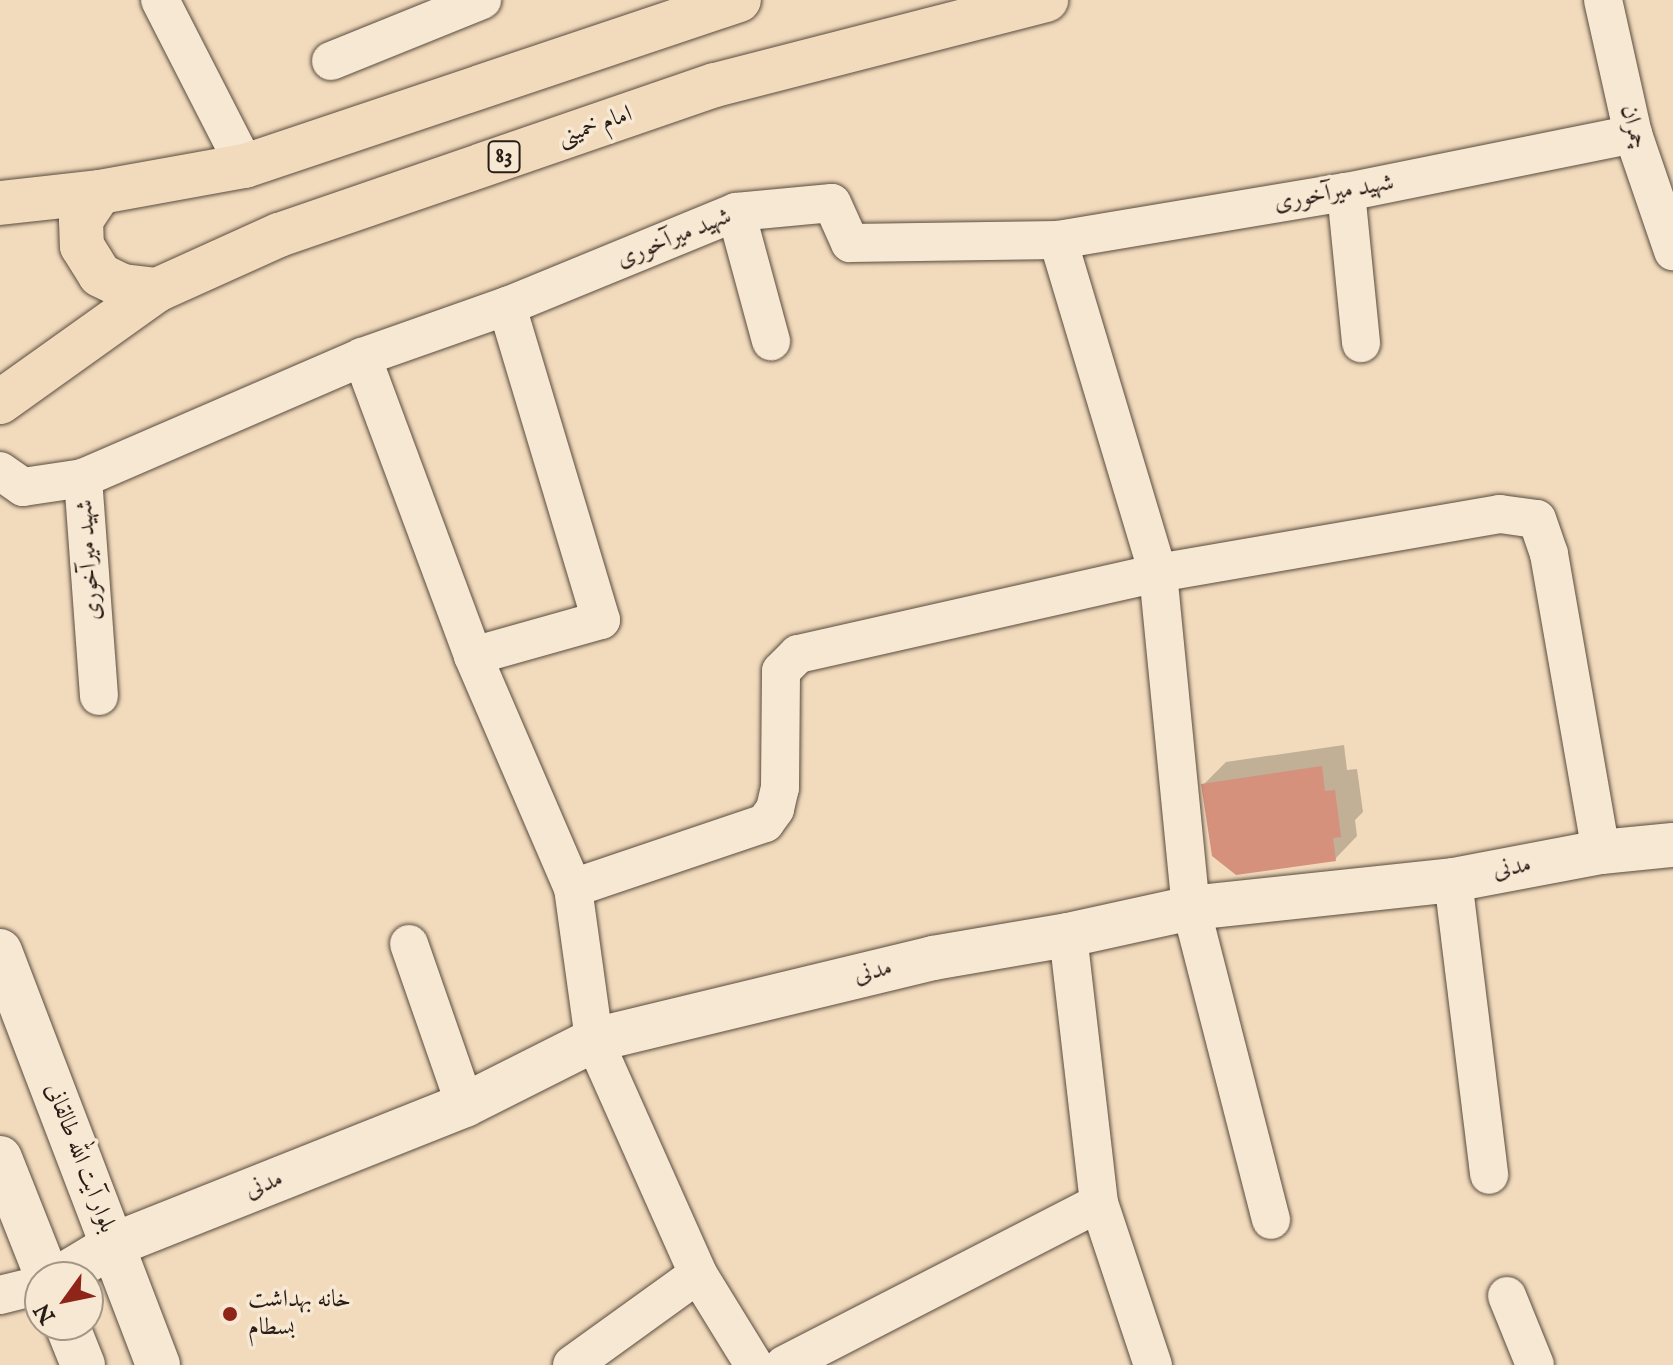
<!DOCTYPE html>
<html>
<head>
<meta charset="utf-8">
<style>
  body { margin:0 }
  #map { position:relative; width:1673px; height:1365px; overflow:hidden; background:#f2dbbc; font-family:"IM FELL English",Amiri,serif }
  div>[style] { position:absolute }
  .shadow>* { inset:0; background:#0003 }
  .building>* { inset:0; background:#d6917c }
  .roads { filter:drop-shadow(0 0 2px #5a4c40) drop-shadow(0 0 2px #5a4c40) }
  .minor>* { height:38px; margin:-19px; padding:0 19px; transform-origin:19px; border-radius:19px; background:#f7e8d3 }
  .tertiary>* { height:44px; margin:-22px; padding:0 22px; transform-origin:22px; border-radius:22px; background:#f7e8d3 }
  .trunk>* { height:44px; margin:-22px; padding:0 22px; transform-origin:22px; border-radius:22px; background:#f2dbbc }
  .dots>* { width:22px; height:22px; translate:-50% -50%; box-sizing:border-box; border:4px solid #f7e8d3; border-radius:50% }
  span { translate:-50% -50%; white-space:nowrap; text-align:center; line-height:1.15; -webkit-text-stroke:7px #f7e8d3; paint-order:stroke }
  .shield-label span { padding:2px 6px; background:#f7e8d3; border:2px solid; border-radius:6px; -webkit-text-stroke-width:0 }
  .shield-label { font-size:22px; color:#281c16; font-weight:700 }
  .street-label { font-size:24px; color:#281c16 }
  .poi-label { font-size:24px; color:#281c16 }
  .left { translate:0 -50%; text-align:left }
  .north { position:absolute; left:24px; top:1261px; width:80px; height:80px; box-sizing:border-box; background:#f7e8d3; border:2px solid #a49687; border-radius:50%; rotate:237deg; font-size:22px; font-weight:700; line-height:32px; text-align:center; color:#281c16 }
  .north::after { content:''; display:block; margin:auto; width:28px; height:36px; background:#8f2418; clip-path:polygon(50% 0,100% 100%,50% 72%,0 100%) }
</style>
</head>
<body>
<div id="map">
  <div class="shadow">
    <i style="clip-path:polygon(1344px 745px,1347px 770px,1357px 769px,1363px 812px,1355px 820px,1357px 836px,1335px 859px,1204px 784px,1226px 762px)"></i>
  </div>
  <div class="building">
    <i style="clip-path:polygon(1322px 766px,1325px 791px,1335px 790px,1341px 837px,1333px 838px,1336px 861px,1236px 875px,1212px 856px,1201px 784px)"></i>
  </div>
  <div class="roads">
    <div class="minor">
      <i style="left:160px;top:0;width:186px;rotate:62.9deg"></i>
      <i style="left:1603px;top:0;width:137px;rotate:77.4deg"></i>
      <i style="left:1633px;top:134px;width:124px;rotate:71.1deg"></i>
      <i style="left:331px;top:61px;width:163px;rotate:-22deg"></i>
      <i style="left:1346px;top:192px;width:152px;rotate:84.3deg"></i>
      <i style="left:736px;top:212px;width:134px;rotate:74.8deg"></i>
      <i style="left:1058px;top:240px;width:348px;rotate:73.3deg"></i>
      <i style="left:1158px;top:573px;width:337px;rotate:84.4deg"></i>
      <i style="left:1191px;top:908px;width:322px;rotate:75.6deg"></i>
      <i style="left:362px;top:357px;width:319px;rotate:69.6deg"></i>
      <i style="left:473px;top:656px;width:253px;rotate:66.7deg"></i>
      <i style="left:573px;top:888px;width:153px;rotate:82.1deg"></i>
      <i style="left:594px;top:1040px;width:256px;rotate:66deg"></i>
      <i style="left:698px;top:1274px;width:107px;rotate:58.4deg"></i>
      <i style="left:0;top:471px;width:28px;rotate:35deg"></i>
      <i style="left:23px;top:487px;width:61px;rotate:-8.5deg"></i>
      <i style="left:473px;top:656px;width:133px;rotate:-15.7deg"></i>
      <i style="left:601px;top:620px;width:328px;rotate:-106.7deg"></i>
      <i style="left:99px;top:696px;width:219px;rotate:-94.2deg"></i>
      <i style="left:83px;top:478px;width:304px;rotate:-23.4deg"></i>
      <i style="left:362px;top:357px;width:154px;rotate:-19.4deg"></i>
      <i style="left:507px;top:306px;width:248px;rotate:-22.3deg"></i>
      <i style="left:736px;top:212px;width:96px;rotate:-5.4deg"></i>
      <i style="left:832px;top:203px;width:44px;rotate:65.8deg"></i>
      <i style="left:850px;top:243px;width:208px;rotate:-0.8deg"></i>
      <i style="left:1058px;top:240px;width:292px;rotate:-9.5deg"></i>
      <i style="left:1346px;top:192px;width:293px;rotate:-11.4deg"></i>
      <i style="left:1453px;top:880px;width:297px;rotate:83deg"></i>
      <i style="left:573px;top:888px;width:203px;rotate:-18.7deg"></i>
      <i style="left:765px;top:823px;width:17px;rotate:-54deg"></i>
      <i style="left:775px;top:809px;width:22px;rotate:-77deg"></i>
      <i style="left:780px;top:788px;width:117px;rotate:-89.5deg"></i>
      <i style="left:781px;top:671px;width:24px;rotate:-45deg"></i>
      <i style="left:798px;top:654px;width:369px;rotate:-12.7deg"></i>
      <i style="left:1158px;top:573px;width:347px;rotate:-9.8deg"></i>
      <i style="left:1500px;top:514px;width:37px;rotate:8deg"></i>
      <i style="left:1537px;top:519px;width:37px;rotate:71deg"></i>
      <i style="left:1549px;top:554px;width:303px;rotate:80.1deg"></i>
      <i style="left:1068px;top:935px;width:270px;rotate:83.4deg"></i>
      <i style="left:1099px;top:1203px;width:171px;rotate:71.6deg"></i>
      <i style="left:409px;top:944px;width:170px;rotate:70.8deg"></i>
      <i style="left:0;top:1295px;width:41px;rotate:-14deg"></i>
      <i style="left:1507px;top:1296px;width:74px;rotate:67.9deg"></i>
      <i style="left:572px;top:1365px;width:155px;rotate:-35.8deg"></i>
      <i style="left:784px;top:1365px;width:354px;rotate:-27.2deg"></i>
    </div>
    <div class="tertiary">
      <i style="left:0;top:951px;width:443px;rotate:69.1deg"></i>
      <i style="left:0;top:1158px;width:128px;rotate:68.4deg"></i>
      <i style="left:60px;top:1277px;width:62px;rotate:-31.1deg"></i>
      <i style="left:113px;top:1245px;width:379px;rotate:-21.7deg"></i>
      <i style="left:465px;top:1105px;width:144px;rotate:-26.7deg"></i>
      <i style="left:594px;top:1040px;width:349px;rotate:-13.6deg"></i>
      <i style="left:933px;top:958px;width:137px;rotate:-9.7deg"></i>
      <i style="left:1068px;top:935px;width:126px;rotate:-12.4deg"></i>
      <i style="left:1191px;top:908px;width:263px;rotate:-6.1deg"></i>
      <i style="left:1453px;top:880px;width:151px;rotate:-10.7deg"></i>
      <i style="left:1601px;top:852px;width:72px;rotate:-5.6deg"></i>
      <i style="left:67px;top:1325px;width:43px;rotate:68.2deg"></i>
    </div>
    <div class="trunk">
      <i style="left:100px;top:192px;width:34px;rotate:124deg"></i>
      <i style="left:81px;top:220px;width:26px;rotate:88deg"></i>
      <i style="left:82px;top:246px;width:34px;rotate:58deg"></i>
      <i style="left:100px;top:275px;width:25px;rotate:26deg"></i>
      <i style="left:123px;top:286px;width:34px;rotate:7deg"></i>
      <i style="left:0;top:203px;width:101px;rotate:-6.3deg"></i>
      <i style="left:100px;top:192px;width:147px;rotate:-10.2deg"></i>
      <i style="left:245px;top:166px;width:521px;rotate:-18.57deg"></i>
      <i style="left:0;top:402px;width:193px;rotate:-35.5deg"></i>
      <i style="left:157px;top:290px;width:134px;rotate:-24.3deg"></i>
      <i style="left:279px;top:235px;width:461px;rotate:-19deg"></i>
      <i style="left:715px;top:85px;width:342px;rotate:-14.4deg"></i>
    </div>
  </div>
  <div class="dots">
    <i style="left:230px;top:1314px;background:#8f2418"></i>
  </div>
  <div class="shield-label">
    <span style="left:504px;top:157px">83</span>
  </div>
  <div class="street-label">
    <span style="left:595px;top:126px;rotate:-19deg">امام خمینی</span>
    <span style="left:1633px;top:127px;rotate:75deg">چمران</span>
    <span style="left:1334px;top:193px;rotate:-10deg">شهید میرآخوری</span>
    <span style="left:674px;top:238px;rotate:-22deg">شهید میرآخوری</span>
    <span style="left:89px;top:560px;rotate:-94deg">شهید میرآخوری</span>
    <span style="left:1512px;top:868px;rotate:-11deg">مدنی</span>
    <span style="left:873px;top:972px;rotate:-14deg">مدنی</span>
    <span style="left:80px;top:1158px;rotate:69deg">بلوار آیت الله طالقانی</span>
    <span style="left:264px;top:1185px;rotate:-22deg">مدنی</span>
  </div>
  <div class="poi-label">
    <span class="left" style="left:248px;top:1314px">خانه بهداشت<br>بسطام</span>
  </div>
  <div class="north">N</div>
</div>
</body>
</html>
